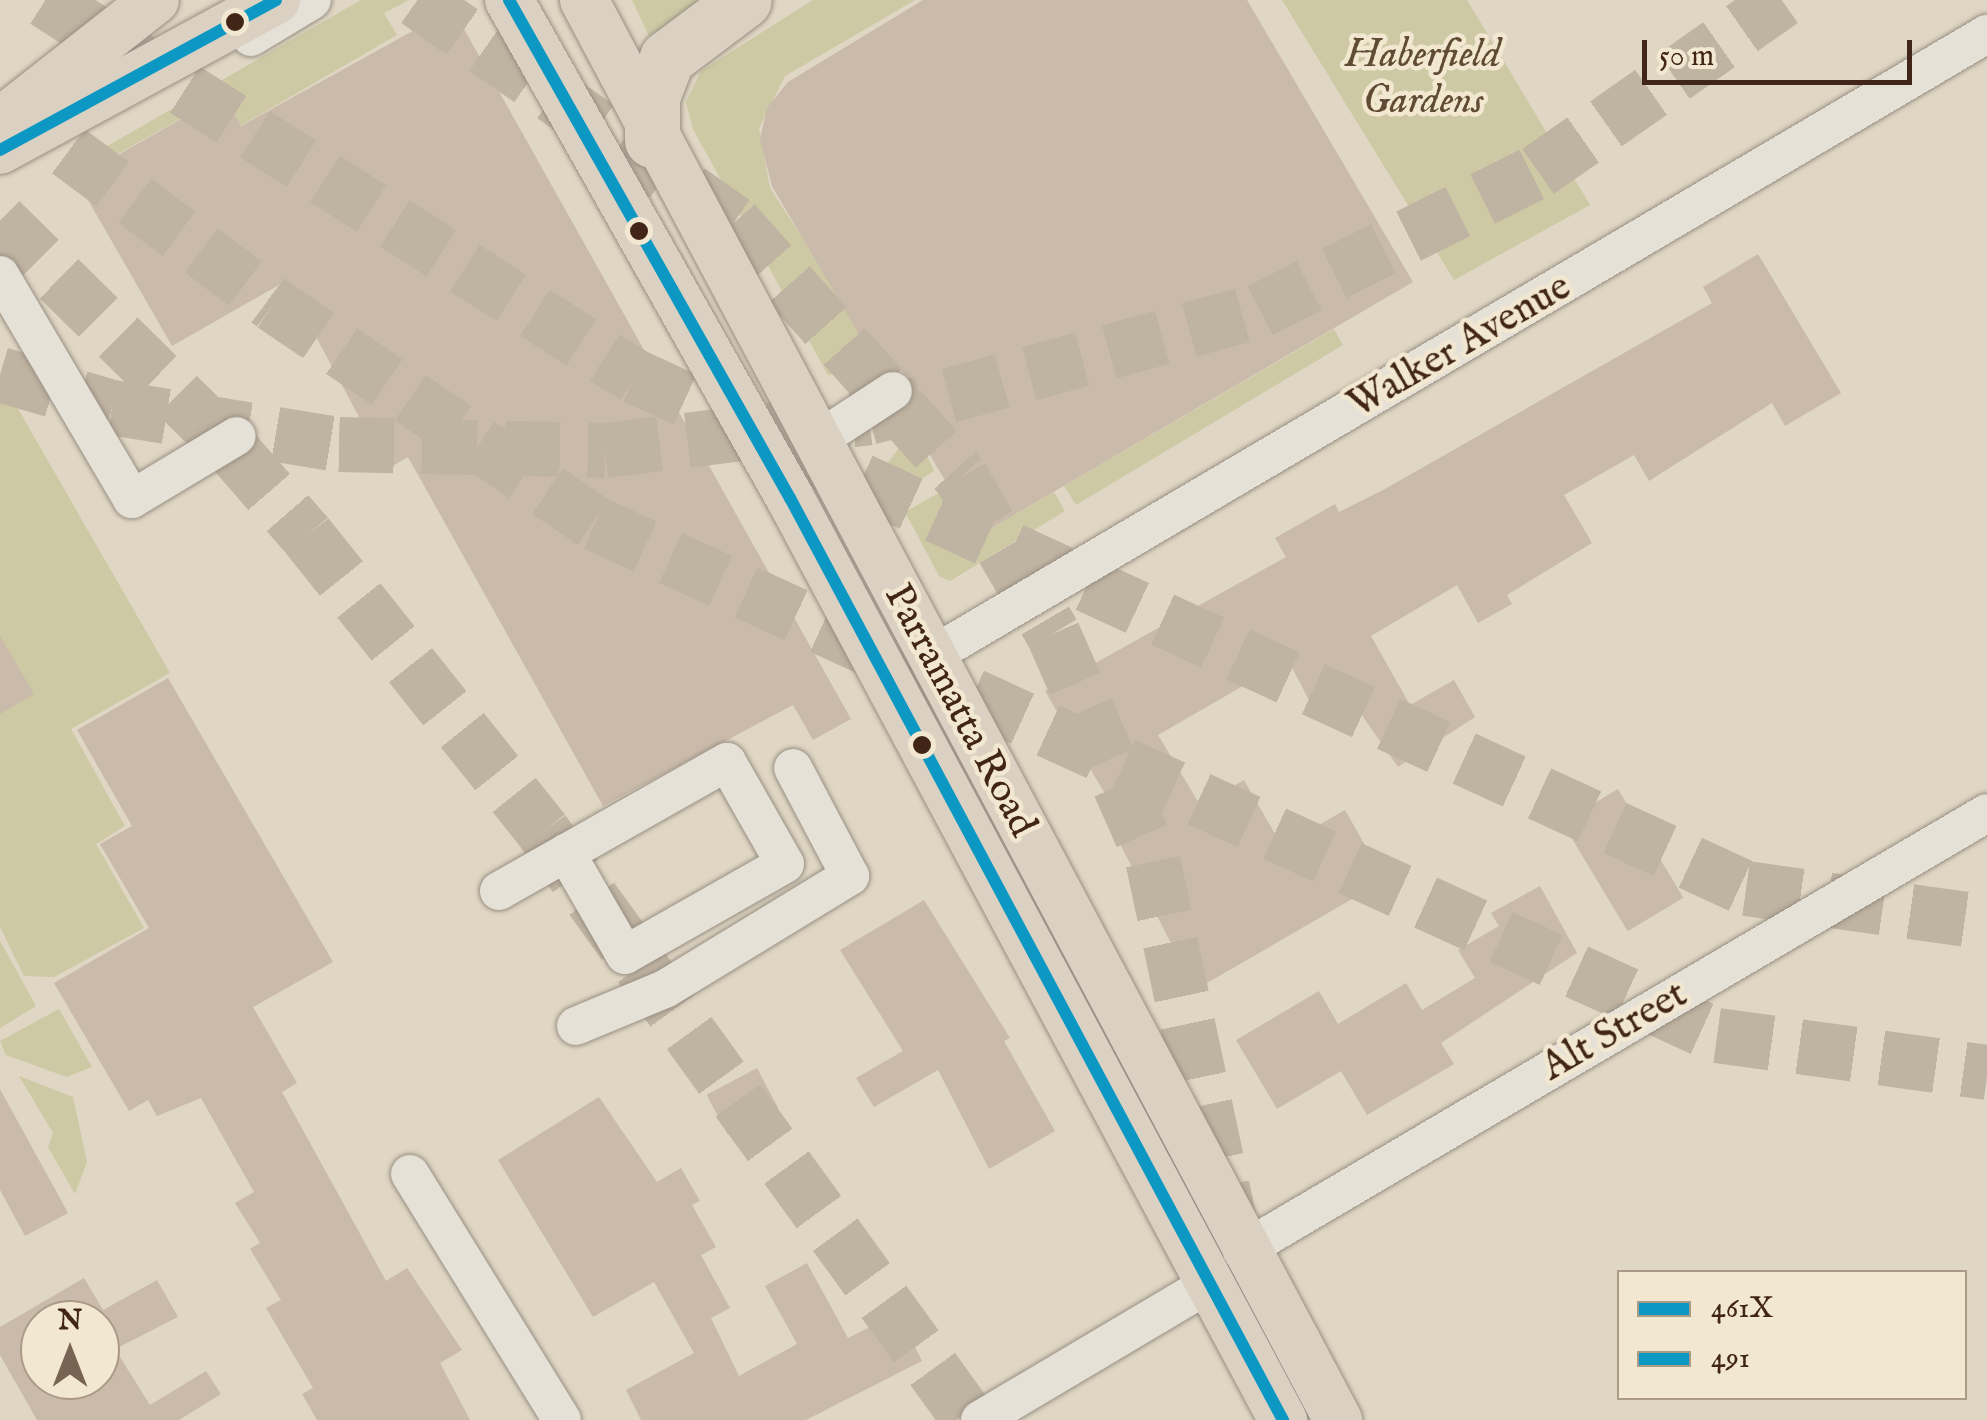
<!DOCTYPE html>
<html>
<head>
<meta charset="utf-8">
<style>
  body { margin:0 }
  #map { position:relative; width:1987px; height:1420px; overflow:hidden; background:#dfd6c3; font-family:"IM FELL English",serif }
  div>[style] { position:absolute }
  .green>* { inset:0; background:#ccc9a4 }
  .building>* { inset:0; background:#cabaaa; transform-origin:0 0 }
  .highway-tunnel>* { height:55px; margin-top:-27.5px; transform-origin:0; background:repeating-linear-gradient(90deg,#bfb3a1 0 55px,transparent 0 83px) }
  .roads { filter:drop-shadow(0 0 2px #988f83) drop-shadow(0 0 2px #988f83) }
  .minor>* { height:38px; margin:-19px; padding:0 19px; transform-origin:19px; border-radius:19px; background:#e6e1d7 }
  .major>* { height:48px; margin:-24px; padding:0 24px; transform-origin:24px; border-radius:24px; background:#dad1c2 }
  .highway>* { height:55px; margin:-27.5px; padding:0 27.5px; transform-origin:27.5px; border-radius:27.5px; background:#dad1c2 }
  .bus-1>* { height:12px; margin:-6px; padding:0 6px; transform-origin:6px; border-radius:6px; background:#0d98c4 }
  .bus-2>* { height:12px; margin:-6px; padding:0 6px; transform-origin:6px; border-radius:6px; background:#0d98c4 }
  .dots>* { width:28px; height:28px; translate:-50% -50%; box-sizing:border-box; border:5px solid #f2e7d0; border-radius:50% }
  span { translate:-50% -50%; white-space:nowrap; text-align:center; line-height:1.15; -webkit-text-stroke:9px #f2e7d0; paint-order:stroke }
  .park-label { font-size:40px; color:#604c34; font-style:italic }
  .street-label { font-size:40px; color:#412617 }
  .legend { position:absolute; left:1617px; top:1270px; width:350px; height:130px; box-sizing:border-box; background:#f2e7d0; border:2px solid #ab9a86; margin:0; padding:12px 18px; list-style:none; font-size:30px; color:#412617 }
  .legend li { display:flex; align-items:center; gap:20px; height:50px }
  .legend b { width:50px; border:2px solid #ab9a86 }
  .north { position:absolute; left:20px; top:1300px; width:100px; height:100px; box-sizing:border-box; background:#f2e7d0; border:2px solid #ab9a86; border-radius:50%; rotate:0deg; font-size:28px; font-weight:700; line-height:40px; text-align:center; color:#412617 }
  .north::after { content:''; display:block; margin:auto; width:35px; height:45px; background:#786453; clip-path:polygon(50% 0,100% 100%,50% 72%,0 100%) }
  .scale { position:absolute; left:1642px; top:40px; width:270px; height:45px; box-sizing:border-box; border:5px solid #412617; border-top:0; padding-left:12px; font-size:30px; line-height:35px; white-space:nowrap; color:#412617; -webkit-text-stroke:8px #f2e7d0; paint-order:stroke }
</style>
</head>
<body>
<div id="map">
  <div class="green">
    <i style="clip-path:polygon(361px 0,409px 0,384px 13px,397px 35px,240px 126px,222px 95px,70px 181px,64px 171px)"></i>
    <i style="clip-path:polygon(632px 0,705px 0,649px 36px)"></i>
    <i style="clip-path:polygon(813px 0,915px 0,785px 76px,759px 128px,770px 188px,886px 367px,828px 375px,693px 129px,686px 102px,701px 71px)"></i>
    <i style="clip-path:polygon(1282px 0,1467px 0,1590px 205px,1454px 280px)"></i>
    <i style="clip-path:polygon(1334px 329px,1343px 345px,1076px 505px,1064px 486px)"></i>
    <i style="clip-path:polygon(6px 388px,170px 673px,71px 729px,125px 826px,96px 844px,144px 928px,54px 977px,24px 976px,0 927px,0 392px)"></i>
    <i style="clip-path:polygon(914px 427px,934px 471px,895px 495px,883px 470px)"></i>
    <i style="clip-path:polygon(949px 487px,978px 536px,1054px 492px,1065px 511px,950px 581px,939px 576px,905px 512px)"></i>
    <i style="clip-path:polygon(0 941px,36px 1006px,0 1028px)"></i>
    <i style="clip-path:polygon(59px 1009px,92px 1067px,67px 1077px,6px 1055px,0 1041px)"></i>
    <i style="clip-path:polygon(19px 1076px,73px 1097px,87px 1162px,75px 1194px,48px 1147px,53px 1133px)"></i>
  </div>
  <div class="building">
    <i style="clip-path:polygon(923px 0,1247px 0,1413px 282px,978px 536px,904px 411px,913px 400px,912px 380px,902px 371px,881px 372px,772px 186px,760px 139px,767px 108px,788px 82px)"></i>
    <i style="clip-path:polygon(427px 23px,464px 29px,851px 719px,813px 740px,793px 705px,603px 806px,408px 457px,387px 469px,286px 281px,172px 346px,76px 179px,223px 95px,241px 126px)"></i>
    <i style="clip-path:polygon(1758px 254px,1841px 393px,1785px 426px,1772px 403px,1649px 481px,1634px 455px,1564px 495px,1592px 543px,1507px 595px,1512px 604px,1478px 623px,1457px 585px,1371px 636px,1410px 705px,1454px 680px,1475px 717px,1398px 767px,1352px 701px,1319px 719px,1288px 660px,1158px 735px,1200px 805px,1244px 780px,1282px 846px,1345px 810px,1385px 880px,1195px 990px,1097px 799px,1105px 794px,1045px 691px,1286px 557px,1275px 538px,1335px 504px,1339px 512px,1383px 490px,1712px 303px,1703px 287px)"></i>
    <i style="clip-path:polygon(0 636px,34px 694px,0 714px)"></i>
    <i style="clip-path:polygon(168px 678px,333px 962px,253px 1007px,297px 1083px,282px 1092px,386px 1281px,407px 1268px,462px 1350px,440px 1363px,470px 1420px,317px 1420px,302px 1394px,313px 1388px,266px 1308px,281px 1300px,250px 1249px,260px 1243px,235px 1203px,254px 1192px,201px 1098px,157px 1116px,148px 1100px,129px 1111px,54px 983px,149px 928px,100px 844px,132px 826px,77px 730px)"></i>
    <i style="left:1618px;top:789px;width:127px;height:65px;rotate:59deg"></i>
    <i style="clip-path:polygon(1540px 886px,1577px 953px,1441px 1043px,1454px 1064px,1367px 1115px,1341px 1071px,1277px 1109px,1236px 1040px,1319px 991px,1338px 1024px,1406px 983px,1422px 1010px,1475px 978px,1458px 950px,1499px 926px,1491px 913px)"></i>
    <i style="clip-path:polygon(924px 900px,1010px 1038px,1004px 1041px,1055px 1131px,989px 1169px,938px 1070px,874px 1107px,856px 1078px,903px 1051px,840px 950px)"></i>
    <i style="left:757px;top:1068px;width:45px;height:57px;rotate:62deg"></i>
    <i style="clip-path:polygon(0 1089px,68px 1213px,25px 1236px,0 1190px)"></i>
    <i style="clip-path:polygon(599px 1097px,657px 1182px,681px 1168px,700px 1201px,692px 1205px,716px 1247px,701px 1255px,730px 1308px,711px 1318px,739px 1376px,797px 1344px,765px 1286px,807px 1263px,848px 1338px,898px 1313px,922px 1361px,806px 1420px,641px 1420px,626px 1390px,694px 1353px,654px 1282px,593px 1317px,498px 1160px)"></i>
    <i style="clip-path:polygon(evenodd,84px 1278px,103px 1310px,157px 1280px,178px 1317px,115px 1349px,150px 1405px,206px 1371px,221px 1394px,179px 1420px,37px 1420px,0 1355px,0 1327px,84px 1278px,40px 1320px,100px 1320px,100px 1380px,40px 1380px,40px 1320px)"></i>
  </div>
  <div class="highway-tunnel">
    <i style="left:45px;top:0;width:700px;rotate:32.51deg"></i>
    <i style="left:635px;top:376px;width:1223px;rotate:24.74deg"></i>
    <i style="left:1746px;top:888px;width:243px;rotate:8deg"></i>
    <i style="left:417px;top:0;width:387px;rotate:35deg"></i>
    <i style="left:734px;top:222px;width:341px;rotate:48.3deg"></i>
    <i style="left:961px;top:477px;width:181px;rotate:59.5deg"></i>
    <i style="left:1053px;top:633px;width:249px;rotate:66.3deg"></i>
    <i style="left:1153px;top:861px;width:529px;rotate:77.99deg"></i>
    <i style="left:2px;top:101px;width:339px;rotate:36.8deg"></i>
    <i style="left:273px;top:304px;width:389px;rotate:34.2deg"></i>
    <i style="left:595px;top:523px;width:1233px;rotate:24.53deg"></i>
    <i style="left:1717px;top:1035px;width:273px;rotate:7.8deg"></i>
    <i style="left:0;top:220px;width:327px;rotate:44.6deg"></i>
    <i style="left:233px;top:450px;width:113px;rotate:49deg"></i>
    <i style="left:307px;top:535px;width:379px;rotate:51.4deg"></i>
    <i style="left:543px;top:831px;width:727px;rotate:54.06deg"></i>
    <i style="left:0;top:374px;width:117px;rotate:16.4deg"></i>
    <i style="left:112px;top:407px;width:230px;rotate:9.3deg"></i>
    <i style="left:339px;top:444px;width:266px;rotate:1.3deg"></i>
    <i style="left:605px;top:450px;width:266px;rotate:-7.1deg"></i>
    <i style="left:869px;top:417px;width:405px;rotate:-15.3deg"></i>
    <i style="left:1260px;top:310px;width:311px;rotate:-26.6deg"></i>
    <i style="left:1538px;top:171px;width:298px;rotate:-35deg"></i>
  </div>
  <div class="roads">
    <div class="minor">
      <i style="left:251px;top:37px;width:71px;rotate:-31.2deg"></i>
      <i style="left:0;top:275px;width:260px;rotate:59.5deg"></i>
      <i style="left:132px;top:499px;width:122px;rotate:-31deg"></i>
      <i style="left:815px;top:442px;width:93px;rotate:-33.2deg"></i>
      <i style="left:931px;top:656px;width:1226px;rotate:-30.5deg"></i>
      <i style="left:499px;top:891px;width:77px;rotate:-29.6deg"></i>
      <i style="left:566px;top:853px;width:185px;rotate:-29.5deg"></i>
      <i style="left:727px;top:762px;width:117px;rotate:60.4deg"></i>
      <i style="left:785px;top:864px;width:184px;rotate:150.4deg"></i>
      <i style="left:625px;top:955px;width:118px;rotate:-120deg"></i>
      <i style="left:576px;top:1026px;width:96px;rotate:-22.6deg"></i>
      <i style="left:665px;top:989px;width:217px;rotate:-31.4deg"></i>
      <i style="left:850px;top:876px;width:122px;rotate:-117.8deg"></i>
      <i style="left:410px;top:1174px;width:289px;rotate:58.3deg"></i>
      <i style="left:1242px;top:1251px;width:864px;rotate:-30.45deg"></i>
      <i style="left:980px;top:1420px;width:263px;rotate:-30.7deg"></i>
    </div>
    <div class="major">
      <i style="left:509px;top:0;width:572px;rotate:60.57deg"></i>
      <i style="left:790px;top:498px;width:1046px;rotate:61.87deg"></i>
      <i style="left:584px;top:0;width:1608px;rotate:62.03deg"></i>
      <i style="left:0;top:122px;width:197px;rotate:-38.2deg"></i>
      <i style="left:0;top:150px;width:314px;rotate:-28.5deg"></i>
    </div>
    <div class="highway">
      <i style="left:652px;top:140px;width:43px;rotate:-90deg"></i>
      <i style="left:652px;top:97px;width:42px;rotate:-69deg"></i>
      <i style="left:667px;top:58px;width:96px;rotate:-37deg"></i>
    </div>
  </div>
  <div class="bus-1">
    <i style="left:509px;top:0;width:572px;rotate:60.57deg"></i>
    <i style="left:790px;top:498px;width:1046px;rotate:61.87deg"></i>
  </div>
  <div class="bus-2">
    <i style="left:0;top:150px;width:314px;rotate:-28.5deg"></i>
  </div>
  <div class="dots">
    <i style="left:235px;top:22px;background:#412617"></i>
    <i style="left:639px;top:231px;background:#412617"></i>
    <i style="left:922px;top:745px;background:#412617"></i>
  </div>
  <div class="park-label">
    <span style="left:1423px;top:79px">Haberfield<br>Gardens</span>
  </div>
  <div class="street-label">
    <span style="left:1460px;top:347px;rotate:-30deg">Walker Avenue</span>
    <span style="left:959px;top:711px;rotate:62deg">Parramatta Road</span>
    <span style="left:1615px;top:1032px;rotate:-30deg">Alt Street</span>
  </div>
  <ul class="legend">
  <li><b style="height:12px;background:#0d98c4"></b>461X</li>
  <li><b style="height:12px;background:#0d98c4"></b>491</li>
  </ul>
  <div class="north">N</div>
  <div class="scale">50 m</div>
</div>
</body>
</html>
